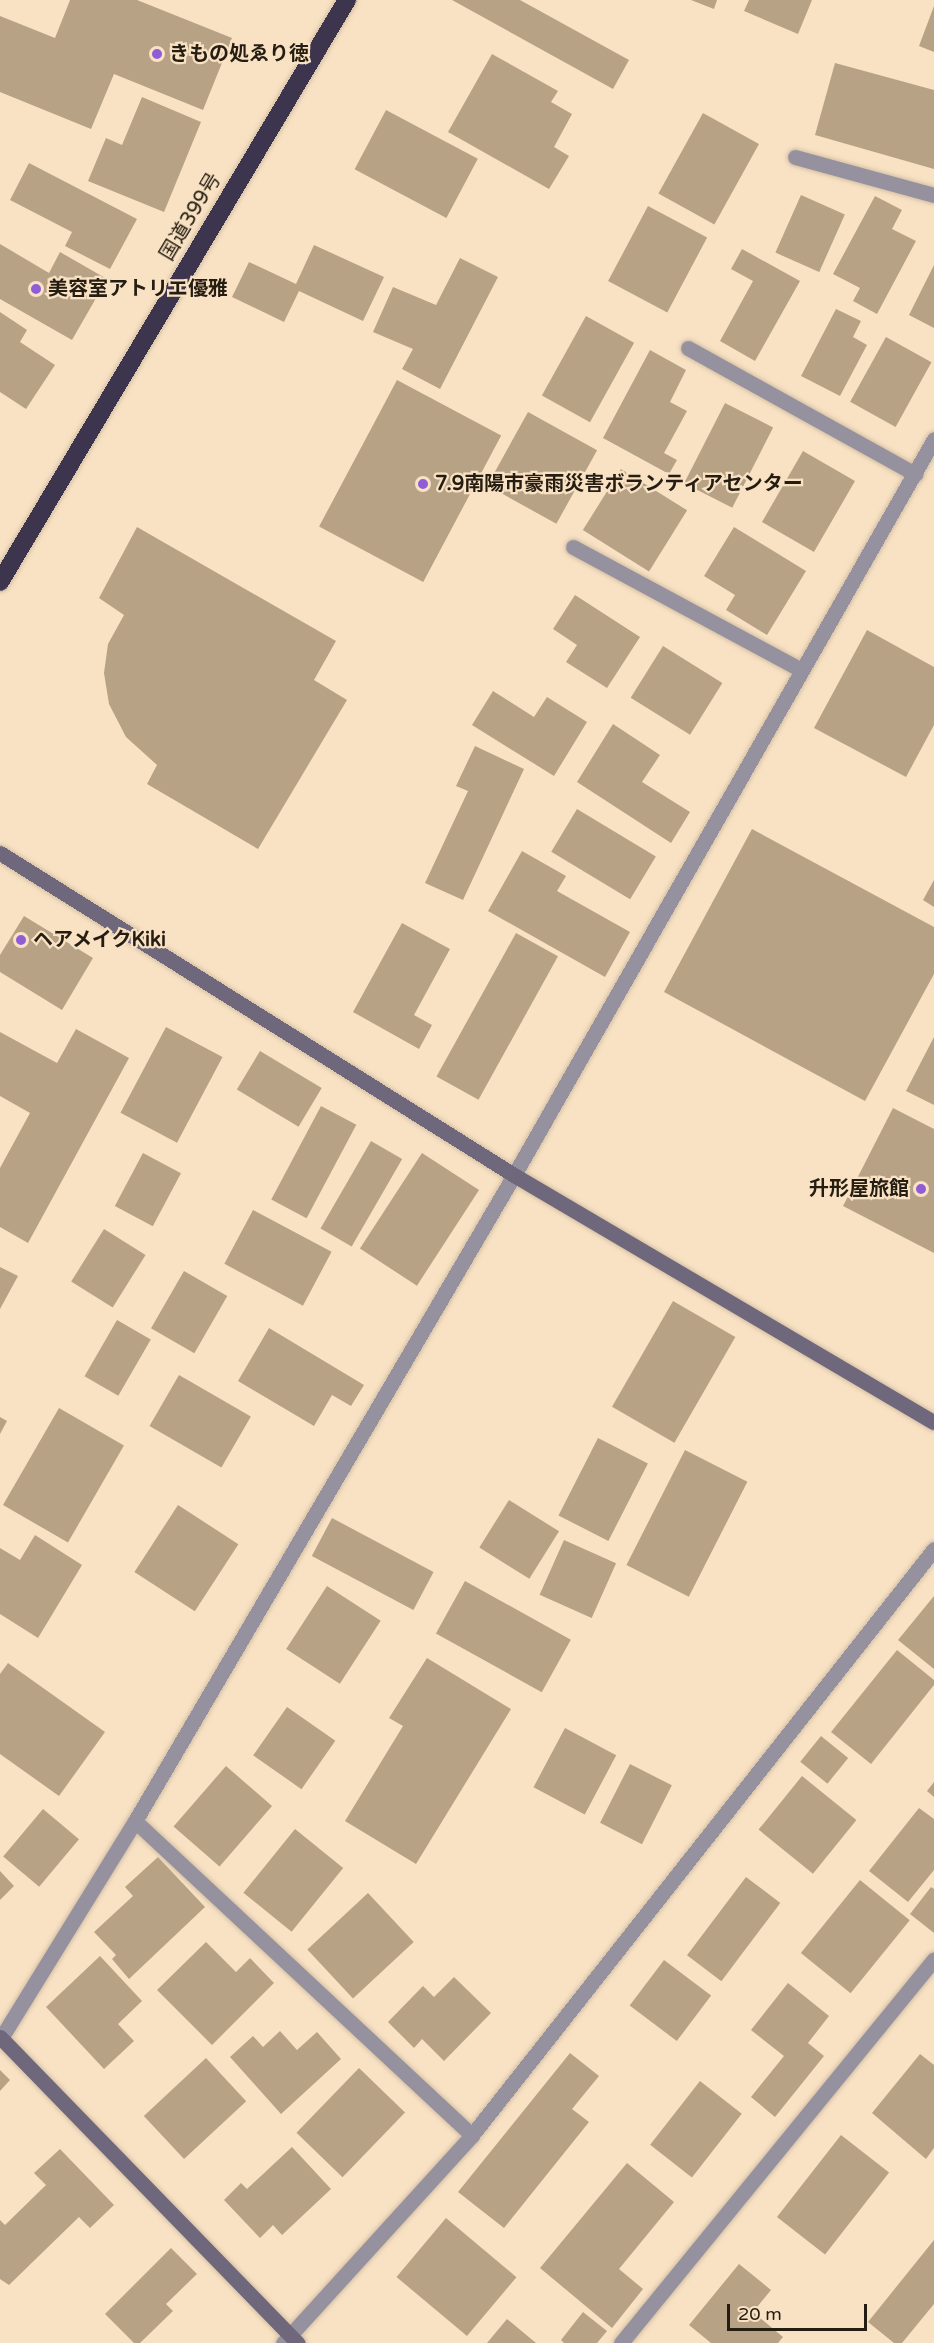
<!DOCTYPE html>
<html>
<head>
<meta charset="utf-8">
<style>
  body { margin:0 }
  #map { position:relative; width:934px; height:2343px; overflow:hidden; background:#f9e2c4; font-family:"Varela Round","Noto Sans JP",sans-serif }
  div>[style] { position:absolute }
  .building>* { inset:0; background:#b7a285; transform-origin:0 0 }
  .roads { filter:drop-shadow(0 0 2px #d3bfa4) drop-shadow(0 0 2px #d3bfa4) }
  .lane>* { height:15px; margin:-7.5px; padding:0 7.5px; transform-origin:7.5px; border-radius:7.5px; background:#95919f }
  .street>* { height:15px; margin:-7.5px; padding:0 7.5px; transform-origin:7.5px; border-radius:7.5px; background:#95919f }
  .secondary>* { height:15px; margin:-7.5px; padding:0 7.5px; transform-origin:7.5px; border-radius:7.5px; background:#6f687c }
  .highway>* { height:18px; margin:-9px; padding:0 9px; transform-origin:9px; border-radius:9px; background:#3d344e }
  .dots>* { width:16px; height:16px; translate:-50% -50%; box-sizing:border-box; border:3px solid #f9e2c4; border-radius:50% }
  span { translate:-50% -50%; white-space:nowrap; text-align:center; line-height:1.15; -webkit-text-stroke:4.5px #f9e2c4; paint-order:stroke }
  .poi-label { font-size:20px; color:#251d11; font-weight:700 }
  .left { translate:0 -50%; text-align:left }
  .right { translate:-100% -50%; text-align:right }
  .street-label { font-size:20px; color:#251d11 }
  .scale { position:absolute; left:727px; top:2304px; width:140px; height:27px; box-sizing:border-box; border:3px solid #251d11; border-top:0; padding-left:8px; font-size:18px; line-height:21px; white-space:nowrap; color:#251d11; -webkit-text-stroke:4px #f9e2c4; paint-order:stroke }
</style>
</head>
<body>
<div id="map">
  <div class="building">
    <i style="clip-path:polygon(70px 0,137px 0,232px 38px,203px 110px,114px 74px,91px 129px,0 92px,0 16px,55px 38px)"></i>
    <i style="clip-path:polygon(452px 0,520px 0,629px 60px,613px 89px)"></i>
    <i style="clip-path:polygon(691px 0,717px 0,714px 9px)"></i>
    <i style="clip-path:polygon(749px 0,812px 0,798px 34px,744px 11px)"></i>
    <i style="clip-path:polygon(934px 6px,934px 52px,919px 46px)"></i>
    <i style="clip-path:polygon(492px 54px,558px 91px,551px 102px,572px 114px,554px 147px,569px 156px,549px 189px,448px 132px)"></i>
    <i style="clip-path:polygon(835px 63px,934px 90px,934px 169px,815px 135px)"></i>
    <i style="clip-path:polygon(142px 97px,201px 122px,164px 212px,88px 181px,106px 138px,122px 145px)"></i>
    <i style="left:386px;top:110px;width:104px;height:67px;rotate:28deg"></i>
    <i style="left:703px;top:113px;width:64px;height:92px;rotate:29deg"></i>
    <i style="clip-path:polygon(29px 163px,137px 219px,110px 269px,65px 246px,72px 232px,10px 200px)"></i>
    <i style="left:801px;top:195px;width:48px;height:63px;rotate:24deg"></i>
    <i style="clip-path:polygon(875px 196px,902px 210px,892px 229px,916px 241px,877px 314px,853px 301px,860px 288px,833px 274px)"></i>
    <i style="left:648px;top:206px;width:67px;height:85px;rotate:28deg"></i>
    <i style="clip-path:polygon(0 244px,49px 273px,60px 252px,107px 279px,72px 340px,0 299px)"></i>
    <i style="clip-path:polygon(314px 245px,384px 277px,363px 321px,299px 291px,284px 322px,232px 297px,249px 262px,296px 284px)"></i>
    <i style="clip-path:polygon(742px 249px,800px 281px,755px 361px,720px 341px,753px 281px,731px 269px)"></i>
    <i style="clip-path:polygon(460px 258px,498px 277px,440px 389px,402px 369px,413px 349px,373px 332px,393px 287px,436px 305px)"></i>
    <i style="clip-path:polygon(934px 265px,934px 328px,909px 315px)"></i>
    <i style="clip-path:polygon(836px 309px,861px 321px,853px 337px,867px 345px,840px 396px,801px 376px)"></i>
    <i style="clip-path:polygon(0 312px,27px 330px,20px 342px,55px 365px,26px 409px,0 392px)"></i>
    <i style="left:586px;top:316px;width:55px;height:91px;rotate:29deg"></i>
    <i style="left:886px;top:337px;width:52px;height:74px;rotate:29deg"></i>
    <i style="clip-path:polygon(650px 350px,686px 370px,670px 402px,687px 411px,664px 453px,677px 460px,669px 474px,603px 438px)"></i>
    <i style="left:397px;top:380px;width:118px;height:166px;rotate:28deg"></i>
    <i style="left:725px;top:403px;width:54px;height:90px;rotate:27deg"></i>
    <i style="left:528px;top:412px;width:79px;height:84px;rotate:29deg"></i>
    <i style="left:803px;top:451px;width:60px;height:82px;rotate:30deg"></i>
    <i style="left:621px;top:469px;width:78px;height:72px;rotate:32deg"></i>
    <i style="clip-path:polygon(137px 527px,336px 641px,314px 680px,347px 700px,258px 849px,147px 784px,157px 765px,126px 737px,109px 704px,104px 673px,108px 644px,124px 615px,99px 598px)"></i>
    <i style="clip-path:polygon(734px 527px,806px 571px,767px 635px,726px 610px,735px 595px,704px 576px)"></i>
    <i style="clip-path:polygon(575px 595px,640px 637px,607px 688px,566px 662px,577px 645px,553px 629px)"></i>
    <i style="clip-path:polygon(867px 630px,934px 667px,934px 725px,906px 777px,814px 728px)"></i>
    <i style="left:663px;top:646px;width:70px;height:61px;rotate:32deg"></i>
    <i style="clip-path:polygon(493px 691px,534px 717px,547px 697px,587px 722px,554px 776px,472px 725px)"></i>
    <i style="clip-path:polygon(613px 724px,660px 755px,642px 782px,690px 812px,671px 843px,577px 782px)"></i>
    <i style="clip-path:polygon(475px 746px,524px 769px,463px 900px,425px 883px,468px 791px,456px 786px)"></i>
    <i style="left:577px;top:809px;width:92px;height:50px;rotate:31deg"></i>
    <i style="clip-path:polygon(752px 829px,934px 927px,934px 974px,865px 1101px,664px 992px)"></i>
    <i style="clip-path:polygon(522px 851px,566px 876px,557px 891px,630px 932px,605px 977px,488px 911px)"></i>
    <i style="clip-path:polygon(934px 880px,934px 907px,923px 900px)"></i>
    <i style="clip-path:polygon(24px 916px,93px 958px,62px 1010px,0 972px,0 955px)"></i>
    <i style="clip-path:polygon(402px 923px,450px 949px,414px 1015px,432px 1025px,419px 1049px,353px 1012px)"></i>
    <i style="left:516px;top:933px;width:48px;height:164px;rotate:29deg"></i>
    <i style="left:166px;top:1027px;width:64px;height:97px;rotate:28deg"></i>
    <i style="clip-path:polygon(76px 1029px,129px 1058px,28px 1243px,0 1227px,0 1168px,30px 1113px,0 1096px,0 1032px,57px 1063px)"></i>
    <i style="clip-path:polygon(934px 1037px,934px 1105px,906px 1091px)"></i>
    <i style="left:260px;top:1051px;width:72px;height:45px;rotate:31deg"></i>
    <i style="left:321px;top:1106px;width:40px;height:106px;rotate:28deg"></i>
    <i style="clip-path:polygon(893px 1108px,934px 1129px,934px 1253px,843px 1206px)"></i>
    <i style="left:371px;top:1141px;width:36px;height:101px;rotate:30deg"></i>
    <i style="left:143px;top:1153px;width:43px;height:60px;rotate:28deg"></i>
    <i style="left:422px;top:1153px;width:68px;height:114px;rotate:33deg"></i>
    <i style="left:253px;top:1210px;width:89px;height:61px;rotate:28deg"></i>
    <i style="left:104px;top:1229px;width:49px;height:62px;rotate:32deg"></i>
    <i style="clip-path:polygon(0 1267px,18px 1276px,0 1309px)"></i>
    <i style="left:184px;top:1271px;width:50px;height:66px;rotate:30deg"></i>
    <i style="left:673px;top:1301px;width:72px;height:122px;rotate:30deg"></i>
    <i style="left:117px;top:1320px;width:39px;height:65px;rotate:30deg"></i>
    <i style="clip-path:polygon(269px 1328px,364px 1385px,351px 1406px,332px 1395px,314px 1426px,238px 1381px)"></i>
    <i style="left:179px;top:1375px;width:83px;height:59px;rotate:30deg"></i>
    <i style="left:59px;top:1408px;width:75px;height:112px;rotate:30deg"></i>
    <i style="clip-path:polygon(0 1417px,7px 1421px,0 1434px)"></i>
    <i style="left:598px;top:1438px;width:56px;height:87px;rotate:27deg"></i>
    <i style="left:685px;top:1450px;width:70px;height:129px;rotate:27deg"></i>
    <i style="left:509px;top:1500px;width:59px;height:56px;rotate:32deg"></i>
    <i style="left:178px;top:1505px;width:72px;height:80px;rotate:33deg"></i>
    <i style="left:332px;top:1518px;width:115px;height:43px;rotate:28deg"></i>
    <i style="clip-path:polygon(35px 1535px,82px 1565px,38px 1638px,0 1614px,0 1548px,20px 1560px)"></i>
    <i style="left:564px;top:1540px;width:57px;height:60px;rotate:24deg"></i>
    <i style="left:465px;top:1581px;width:121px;height:60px;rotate:29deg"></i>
    <i style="left:327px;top:1586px;width:64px;height:75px;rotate:33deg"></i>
    <i style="clip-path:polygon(934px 1596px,934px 1669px,898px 1640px)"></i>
    <i style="clip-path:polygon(897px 1650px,934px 1680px,934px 1685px,871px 1764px,831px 1732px)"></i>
    <i style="clip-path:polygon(427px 1658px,511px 1709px,416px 1864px,345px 1821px,403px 1726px,389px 1718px)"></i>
    <i style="clip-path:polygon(8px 1663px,105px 1732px,59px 1796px,0 1754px,0 1674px)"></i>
    <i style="left:287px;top:1707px;width:59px;height:59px;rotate:35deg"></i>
    <i style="left:565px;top:1728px;width:58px;height:67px;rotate:28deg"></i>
    <i style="left:821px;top:1736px;width:35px;height:33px;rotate:39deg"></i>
    <i style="left:630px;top:1764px;width:47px;height:66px;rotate:27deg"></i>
    <i style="left:226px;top:1766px;width:61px;height:80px;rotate:41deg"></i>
    <i style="left:802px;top:1776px;width:70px;height:69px;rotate:39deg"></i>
    <i style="clip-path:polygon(934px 1782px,934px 1797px,927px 1791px)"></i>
    <i style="clip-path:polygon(919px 1808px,934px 1819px,934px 1870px,908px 1902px,869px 1871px)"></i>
    <i style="left:43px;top:1809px;width:47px;height:62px;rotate:40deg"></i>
    <i style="left:295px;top:1829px;width:62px;height:82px;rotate:39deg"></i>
    <i style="clip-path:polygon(158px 1857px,205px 1907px,129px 1979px,112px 1959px,116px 1955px,94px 1932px,133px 1896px,125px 1887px)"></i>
    <i style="clip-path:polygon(0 1871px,14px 1886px,0 1900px)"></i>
    <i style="left:746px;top:1877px;width:43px;height:98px;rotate:37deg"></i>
    <i style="left:860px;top:1880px;width:64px;height:94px;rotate:39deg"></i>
    <i style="clip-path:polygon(931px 1887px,934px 1889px,934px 1933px,910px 1914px)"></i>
    <i style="left:368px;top:1893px;width:67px;height:83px;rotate:47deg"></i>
    <i style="clip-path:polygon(206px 1942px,236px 1972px,250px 1958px,274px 1983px,212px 2045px,157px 1990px)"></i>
    <i style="clip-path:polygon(100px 1956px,142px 2001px,118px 2024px,134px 2041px,104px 2069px,46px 2007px)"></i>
    <i style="left:664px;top:1960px;width:59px;height:57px;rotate:37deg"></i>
    <i style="clip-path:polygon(454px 1977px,491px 2013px,444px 2061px,422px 2039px,414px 2048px,388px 2022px,423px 1986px,434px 1997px)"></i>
    <i style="clip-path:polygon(788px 1983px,829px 2016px,808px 2043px,824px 2056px,775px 2117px,751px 2097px,784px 2056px,751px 2030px)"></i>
    <i style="clip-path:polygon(280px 2031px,297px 2050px,317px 2032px,341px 2059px,281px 2114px,230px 2057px,253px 2036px,263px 2047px)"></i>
    <i style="clip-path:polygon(570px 2053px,599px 2076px,572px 2109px,589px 2122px,504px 2228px,458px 2192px)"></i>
    <i style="clip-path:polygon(920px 2054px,934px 2065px,934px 2148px,926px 2159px,872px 2113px)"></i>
    <i style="left:206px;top:2058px;width:59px;height:85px;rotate:47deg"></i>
    <i style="left:359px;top:2068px;width:64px;height:90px;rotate:44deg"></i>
    <i style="clip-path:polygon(0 2070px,10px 2080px,0 2091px)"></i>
    <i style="left:700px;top:2081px;width:53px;height:81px;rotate:38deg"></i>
    <i style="left:841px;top:2135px;width:61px;height:104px;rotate:38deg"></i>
    <i style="clip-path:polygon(292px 2147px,331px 2189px,282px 2235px,273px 2225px,260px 2238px,224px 2200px,241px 2183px,247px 2189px)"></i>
    <i style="clip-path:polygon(60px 2149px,114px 2205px,90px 2228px,79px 2217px,9px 2285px,0 2279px,0 2220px,5px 2225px,46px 2185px,34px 2173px)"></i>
    <i style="clip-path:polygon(627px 2163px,674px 2202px,619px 2269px,643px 2289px,612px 2328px,540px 2268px)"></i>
    <i style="left:446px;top:2218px;width:92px;height:77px;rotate:40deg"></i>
    <i style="clip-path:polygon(934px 2240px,934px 2304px,902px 2343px,894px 2343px,868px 2322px)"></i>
    <i style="clip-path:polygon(171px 2248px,197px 2274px,166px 2304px,173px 2311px,140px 2343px,134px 2343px,105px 2314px)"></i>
    <i style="clip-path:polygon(739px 2264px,771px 2290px,753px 2312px,783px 2337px,778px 2343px,711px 2343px,689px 2325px)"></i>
    <i style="clip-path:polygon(583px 2312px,607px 2331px,597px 2343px,564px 2343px,561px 2340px)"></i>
    <i style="clip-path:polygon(507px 2319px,536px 2343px,487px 2343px)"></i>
  </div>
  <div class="roads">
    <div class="lane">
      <i style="left:795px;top:157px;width:144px;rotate:15.3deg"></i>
      <i style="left:688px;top:348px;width:260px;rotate:29deg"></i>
      <i style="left:573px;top:547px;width:258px;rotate:28.3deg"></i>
      <i style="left:135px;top:1821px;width:461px;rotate:43deg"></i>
      <i style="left:1px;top:2038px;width:255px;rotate:-58.3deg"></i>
      <i style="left:135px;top:1821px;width:749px;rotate:-59.6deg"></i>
      <i style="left:621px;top:2343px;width:495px;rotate:-50.8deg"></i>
    </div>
    <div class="street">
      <i style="left:514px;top:1175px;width:847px;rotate:-60.29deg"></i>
      <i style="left:283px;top:2343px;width:281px;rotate:-47.7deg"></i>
      <i style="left:472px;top:2135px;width:746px;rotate:-51.75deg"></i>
    </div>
    <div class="secondary">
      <i style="left:0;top:853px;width:607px;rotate:32.07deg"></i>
      <i style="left:514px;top:1175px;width:487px;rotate:30.5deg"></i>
      <i style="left:0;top:2037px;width:427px;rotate:45.8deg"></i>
    </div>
    <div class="highway">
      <i style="left:0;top:582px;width:678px;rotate:-59.2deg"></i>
    </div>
  </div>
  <div class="dots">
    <i style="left:157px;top:54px;background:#915dd7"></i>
    <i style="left:36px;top:289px;background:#915dd7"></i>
    <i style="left:423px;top:484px;background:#915dd7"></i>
    <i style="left:21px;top:940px;background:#915dd7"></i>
    <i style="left:921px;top:1189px;background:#915dd7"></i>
  </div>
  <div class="poi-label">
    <span class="left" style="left:169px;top:54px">きもの処ゑり徳</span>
    <span class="left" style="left:48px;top:289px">美容室アトリエ優雅</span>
    <span class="left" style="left:435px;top:484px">7.9南陽市豪雨災害ボランティアセンター</span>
    <span class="left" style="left:33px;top:940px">ヘアメイクKiki</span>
    <span class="right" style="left:909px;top:1189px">升形屋旅館</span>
  </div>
  <div class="street-label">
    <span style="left:191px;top:217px;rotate:-59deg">国道399号</span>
  </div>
  <div class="scale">20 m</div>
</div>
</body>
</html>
